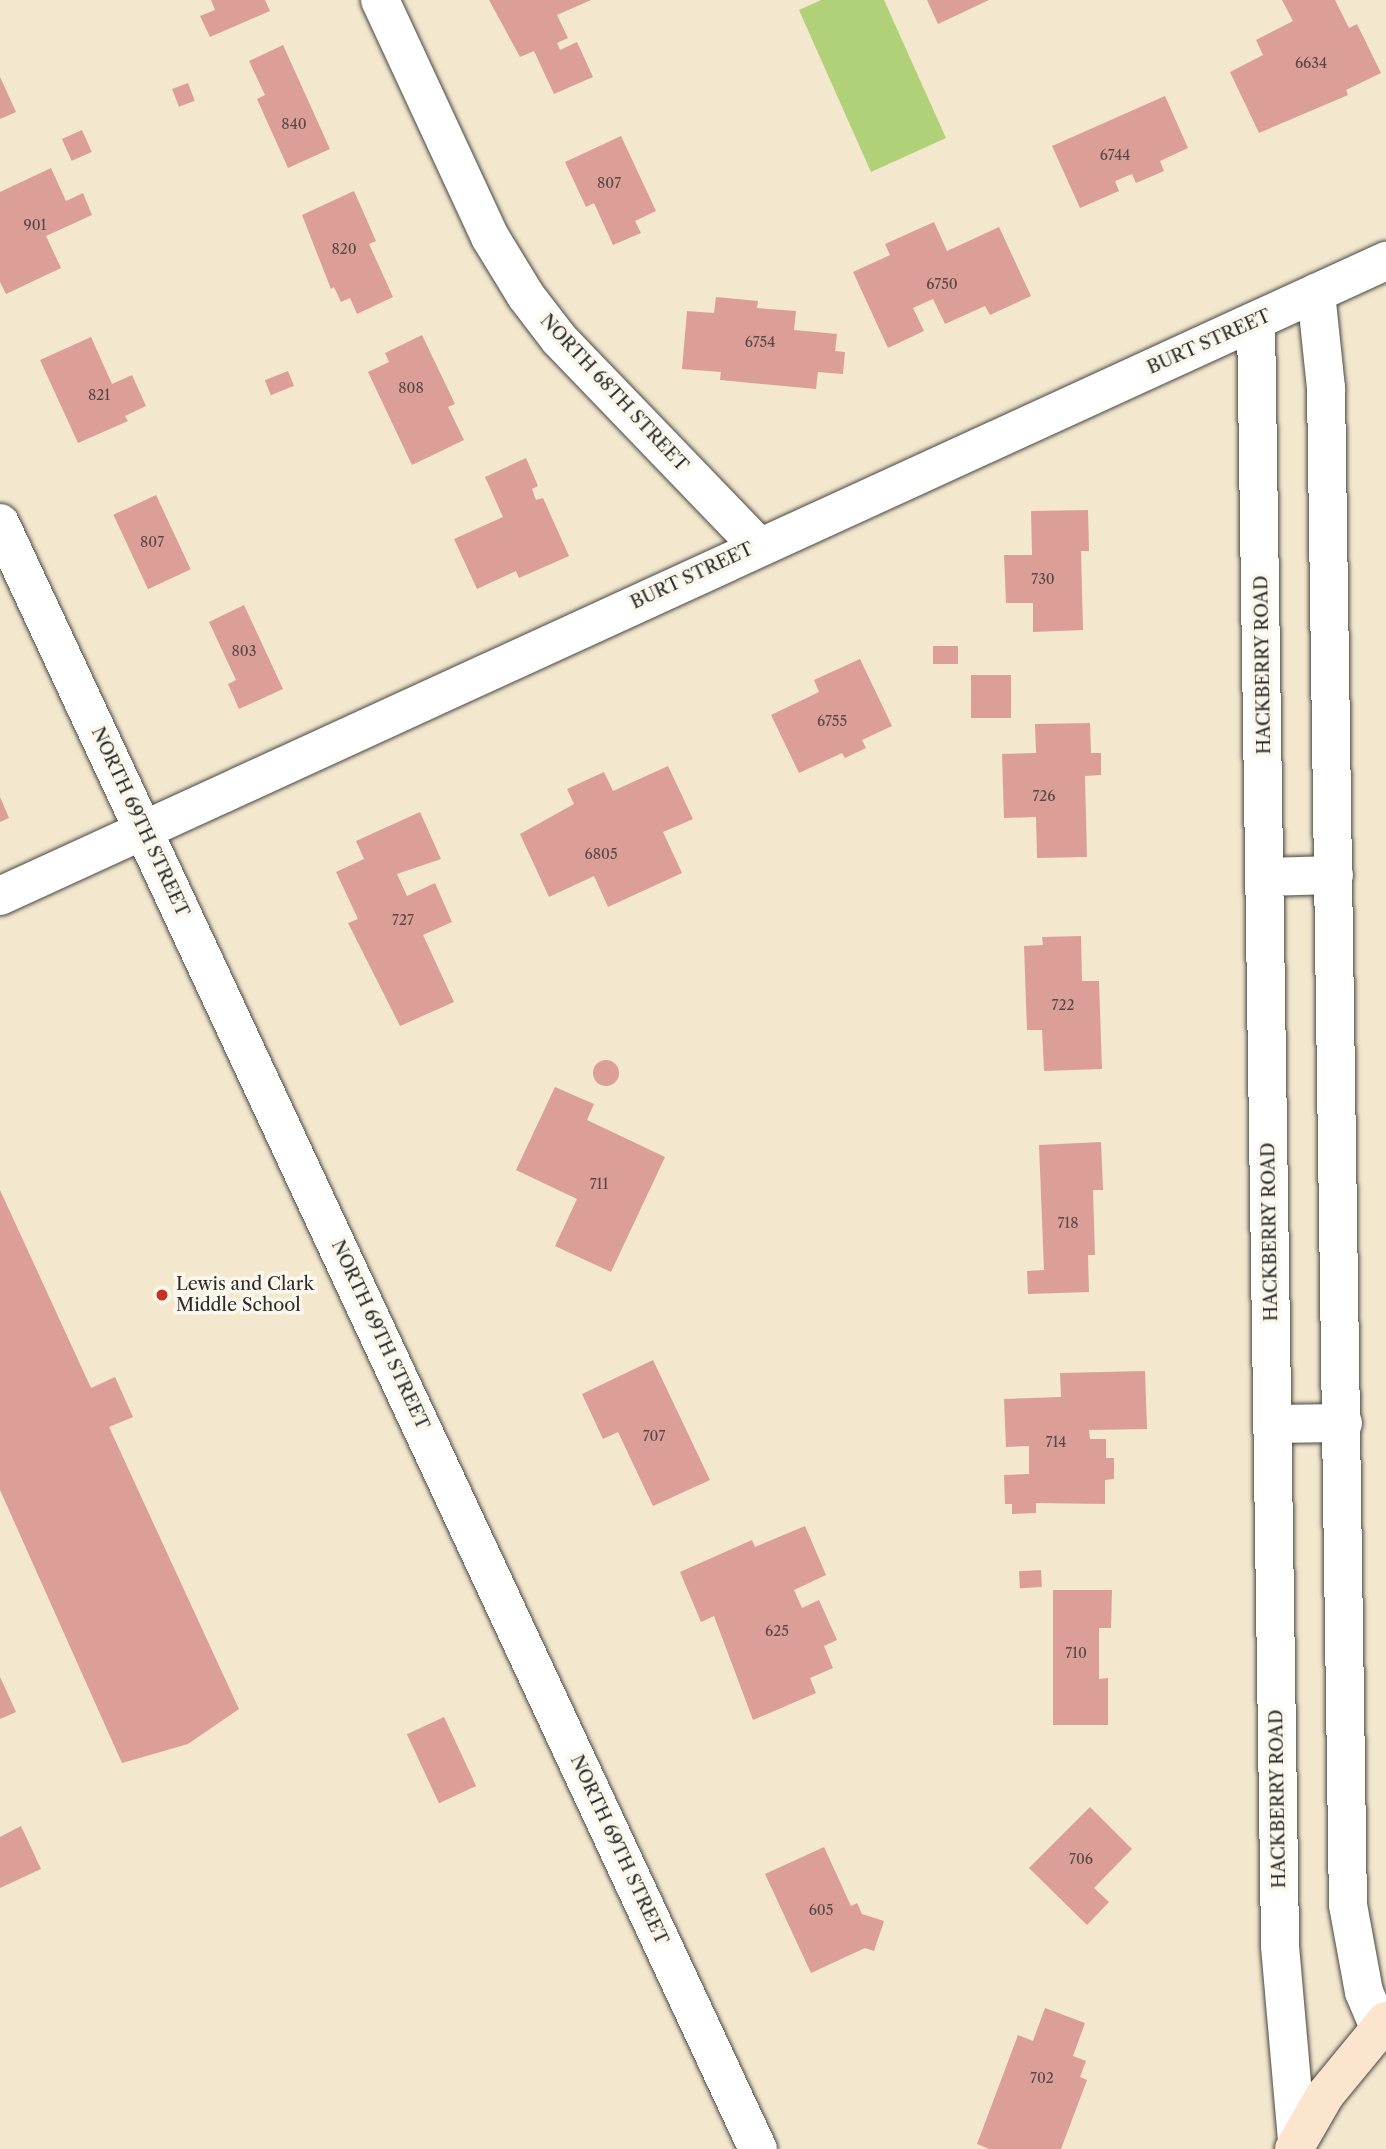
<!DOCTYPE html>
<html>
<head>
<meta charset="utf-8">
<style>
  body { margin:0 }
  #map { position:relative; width:1386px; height:2149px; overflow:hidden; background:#f3e7ce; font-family:"Libre Caslon Text",serif }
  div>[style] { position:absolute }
  .green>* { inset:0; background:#b1d179 }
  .building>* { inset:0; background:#dc9f97; transform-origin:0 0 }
  .round { border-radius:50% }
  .roads { filter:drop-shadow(0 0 2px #494743) drop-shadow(0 0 2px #494743) }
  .minor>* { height:38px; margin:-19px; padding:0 19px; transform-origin:19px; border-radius:19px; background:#fff }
  .secondary>* { height:38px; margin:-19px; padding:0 19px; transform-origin:19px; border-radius:19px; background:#fce5cf }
  .dots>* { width:19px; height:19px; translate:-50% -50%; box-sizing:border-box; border:4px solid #fbf7ec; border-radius:50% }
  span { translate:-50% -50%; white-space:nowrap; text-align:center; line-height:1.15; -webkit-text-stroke:7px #fbf7ec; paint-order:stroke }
  .number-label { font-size:14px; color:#574846 }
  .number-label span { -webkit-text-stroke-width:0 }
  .street-label { font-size:18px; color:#2b2b2b }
  .poi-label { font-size:18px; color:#2b2b2b }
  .left { translate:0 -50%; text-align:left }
</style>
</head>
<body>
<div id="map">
  <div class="green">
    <i style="clip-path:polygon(821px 0,884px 0,946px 138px,871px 172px,799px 10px)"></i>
  </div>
  <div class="building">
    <i style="clip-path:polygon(211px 0,265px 0,270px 11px,210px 37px,200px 16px,215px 10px)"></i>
    <i style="clip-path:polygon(489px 0,591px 0,557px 15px,568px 38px,557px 43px,560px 50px,577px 42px,593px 77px,554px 94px,534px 51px,520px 57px)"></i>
    <i style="clip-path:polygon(927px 0,989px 0,938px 24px)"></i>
    <i style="clip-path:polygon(1282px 0,1335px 0,1349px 28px,1357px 24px,1381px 73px,1346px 90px,1348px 95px,1259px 133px,1230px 72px,1263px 55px,1256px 40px,1293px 21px)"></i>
    <i style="clip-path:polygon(283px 45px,330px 149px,288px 168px,257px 99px,265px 95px,249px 61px)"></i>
    <i style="clip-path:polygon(0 77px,16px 112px,0 119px)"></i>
    <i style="left:188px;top:83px;width:19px;height:17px;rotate:69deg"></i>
    <i style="clip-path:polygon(1165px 96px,1188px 148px,1160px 161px,1164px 171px,1136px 183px,1132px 174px,1115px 181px,1119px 191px,1080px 208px,1052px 146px)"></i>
    <i style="left:82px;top:130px;width:24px;height:22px;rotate:66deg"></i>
    <i style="clip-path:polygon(621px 136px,656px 211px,635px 221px,641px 233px,613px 245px,594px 203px,586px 207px,565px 162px)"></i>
    <i style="clip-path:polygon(51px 168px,66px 201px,83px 193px,92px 215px,46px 236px,61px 268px,6px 294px,0 282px,0 192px)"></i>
    <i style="clip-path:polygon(354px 191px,376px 241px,369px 244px,393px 297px,357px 314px,350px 298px,341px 302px,334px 287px,331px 289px,302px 215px)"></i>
    <i style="clip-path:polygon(934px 222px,947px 251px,999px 227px,1031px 296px,990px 315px,985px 306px,945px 324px,933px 299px,913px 308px,924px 331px,888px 348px,853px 272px,890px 255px,885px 244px)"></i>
    <i style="clip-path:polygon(716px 297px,758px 301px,757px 308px,796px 311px,794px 330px,837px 334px,835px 351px,845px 352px,843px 374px,818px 372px,816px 389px,720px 380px,721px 372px,682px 369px,687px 311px,714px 313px)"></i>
    <i style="clip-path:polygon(422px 335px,455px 404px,448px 407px,464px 440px,412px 465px,368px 372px,389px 362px,385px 353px)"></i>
    <i style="clip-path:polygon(91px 337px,112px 384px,132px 375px,146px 406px,125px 416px,128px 421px,78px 443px,40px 360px)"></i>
    <i style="left:288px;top:371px;width:16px;height:25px;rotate:68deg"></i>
    <i style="clip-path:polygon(526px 458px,538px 486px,532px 489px,536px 500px,543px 498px,569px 556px,519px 578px,516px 571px,477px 589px,454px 539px,503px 517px,485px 477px)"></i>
    <i style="left:156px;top:495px;width:82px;height:47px;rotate:65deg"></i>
    <i style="clip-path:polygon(1088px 510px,1089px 551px,1081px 551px,1083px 630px,1033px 632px,1033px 603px,1006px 603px,1004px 555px,1032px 555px,1031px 511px)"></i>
    <i style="clip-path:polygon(244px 605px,283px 689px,239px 709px,228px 684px,236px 680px,209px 622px)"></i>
    <i style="left:933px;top:646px;width:25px;height:18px"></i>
    <i style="clip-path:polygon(860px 659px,892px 726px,862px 740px,866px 748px,845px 758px,842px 753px,799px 773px,771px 715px,819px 692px,814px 680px)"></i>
    <i style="left:1011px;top:675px;width:43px;height:40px;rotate:90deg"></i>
    <i style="clip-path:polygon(1090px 723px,1091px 753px,1101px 753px,1101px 775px,1085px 776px,1087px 857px,1037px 858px,1036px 817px,1004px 818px,1002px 754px,1036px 753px,1035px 724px)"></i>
    <i style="clip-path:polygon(668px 766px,693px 819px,663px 832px,682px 873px,608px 907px,594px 876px,549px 897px,520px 834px,574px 804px,567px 789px,604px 772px,613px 791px)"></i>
    <i style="clip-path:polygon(0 797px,9px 818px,0 822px)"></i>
    <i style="clip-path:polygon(420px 812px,441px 859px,397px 874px,407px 896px,435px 883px,452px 922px,423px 935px,454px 1002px,400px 1026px,348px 923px,358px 919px,336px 872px,364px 859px,356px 841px)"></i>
    <i style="clip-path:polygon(1081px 936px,1082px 981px,1099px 981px,1102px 1069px,1044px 1071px,1042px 1030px,1027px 1030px,1024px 946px,1043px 945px,1042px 937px)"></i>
    <i class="round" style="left:593px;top:1060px;width:26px;height:26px"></i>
    <i style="clip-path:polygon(555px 1087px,594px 1104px,587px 1120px,665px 1157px,611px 1272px,555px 1246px,577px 1199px,516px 1170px)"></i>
    <i style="clip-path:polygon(1101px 1142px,1103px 1190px,1093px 1190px,1095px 1255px,1088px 1255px,1089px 1292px,1028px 1294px,1027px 1271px,1044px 1270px,1039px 1145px)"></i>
    <i style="clip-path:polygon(0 1190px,91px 1388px,115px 1377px,133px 1417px,109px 1427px,239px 1709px,188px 1744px,122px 1763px,0 1490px)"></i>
    <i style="clip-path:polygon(653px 1360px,710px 1480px,653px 1506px,618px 1432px,603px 1439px,582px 1394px)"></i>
    <i style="clip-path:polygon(1145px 1371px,1147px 1429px,1089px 1430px,1090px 1439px,1106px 1439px,1106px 1458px,1114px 1458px,1114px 1479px,1105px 1480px,1105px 1504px,1036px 1503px,1036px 1513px,1012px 1514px,1012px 1504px,1005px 1504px,1004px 1475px,1029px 1474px,1029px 1446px,1006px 1447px,1004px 1399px,1061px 1397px,1060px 1373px)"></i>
    <i style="clip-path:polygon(805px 1526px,826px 1575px,794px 1590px,802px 1608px,819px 1600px,837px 1640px,824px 1646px,833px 1668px,810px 1678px,816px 1693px,753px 1720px,714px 1616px,701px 1622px,680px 1572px,752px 1540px,755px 1547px)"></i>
    <i style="left:1041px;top:1570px;width:17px;height:22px;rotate:87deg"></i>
    <i style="clip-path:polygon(1053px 1590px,1112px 1590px,1111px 1628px,1099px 1628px,1099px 1679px,1108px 1678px,1108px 1725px,1053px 1725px)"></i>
    <i style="clip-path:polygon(0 1677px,16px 1712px,0 1719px)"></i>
    <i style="left:444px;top:1717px;width:76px;height:41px;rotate:65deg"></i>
    <i style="clip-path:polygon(1090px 1807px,1132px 1849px,1094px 1888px,1109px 1902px,1087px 1925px,1029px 1868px)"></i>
    <i style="clip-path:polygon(21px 1826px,41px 1869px,0 1888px,0 1837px)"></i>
    <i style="clip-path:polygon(824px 1847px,851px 1906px,857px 1903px,862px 1914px,884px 1921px,874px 1951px,865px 1948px,811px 1973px,765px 1874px)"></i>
    <i style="clip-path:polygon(1045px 2008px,1085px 2023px,1073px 2056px,1086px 2061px,1080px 2077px,1087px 2080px,1061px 2149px,989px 2149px,977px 2144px,1018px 2035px,1033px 2041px)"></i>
  </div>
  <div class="roads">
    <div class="minor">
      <i style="left:380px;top:0;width:261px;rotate:65.1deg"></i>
      <i style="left:490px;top:237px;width:69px;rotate:58.6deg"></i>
      <i style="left:526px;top:296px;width:54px;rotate:52.5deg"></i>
      <i style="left:559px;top:339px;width:287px;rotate:46.1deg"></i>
      <i style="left:1316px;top:293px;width:96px;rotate:84deg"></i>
      <i style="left:1326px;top:388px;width:1517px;rotate:89.17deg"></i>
      <i style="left:1348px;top:1905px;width:88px;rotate:79.6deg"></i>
      <i style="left:1364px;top:1992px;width:38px;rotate:67deg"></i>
      <i style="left:1256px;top:321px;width:1625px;rotate:89.15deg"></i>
      <i style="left:1280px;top:1946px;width:196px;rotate:85deg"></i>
      <i style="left:0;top:523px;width:1794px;rotate:65.01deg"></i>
      <i style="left:1265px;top:877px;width:69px;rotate:-1.7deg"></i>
      <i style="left:0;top:896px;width:1525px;rotate:-24.62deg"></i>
      <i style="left:1273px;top:1424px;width:70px;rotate:-0.8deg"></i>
    </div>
    <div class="secondary">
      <i style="left:1294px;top:2149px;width:62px;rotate:-60.1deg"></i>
      <i style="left:1325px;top:2095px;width:96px;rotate:-50.5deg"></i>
    </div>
  </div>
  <div class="dots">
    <i style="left:162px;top:1295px;background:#c8321e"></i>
  </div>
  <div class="number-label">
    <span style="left:1311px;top:63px">6634</span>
    <span style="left:294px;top:124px">840</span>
    <span style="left:1115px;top:155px">6744</span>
    <span style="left:609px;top:183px">807</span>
    <span style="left:35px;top:225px">901</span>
    <span style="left:344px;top:249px">820</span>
    <span style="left:942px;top:284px">6750</span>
    <span style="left:760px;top:342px">6754</span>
    <span style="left:411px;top:388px">808</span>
    <span style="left:99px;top:395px">821</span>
    <span style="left:152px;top:542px">807</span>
    <span style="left:1043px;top:579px">730</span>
    <span style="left:244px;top:651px">803</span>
    <span style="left:832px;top:721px">6755</span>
    <span style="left:1044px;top:796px">726</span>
    <span style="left:601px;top:854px">6805</span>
    <span style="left:403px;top:920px">727</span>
    <span style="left:1063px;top:1005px">722</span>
    <span style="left:599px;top:1184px">711</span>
    <span style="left:1068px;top:1223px">718</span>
    <span style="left:654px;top:1436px">707</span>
    <span style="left:1056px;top:1442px">714</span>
    <span style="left:777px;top:1631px">625</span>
    <span style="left:1076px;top:1653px">710</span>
    <span style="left:1081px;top:1859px">706</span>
    <span style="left:821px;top:1910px">605</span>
    <span style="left:1042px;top:2078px">702</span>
  </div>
  <div class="street-label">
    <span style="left:1209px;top:342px;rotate:-24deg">BURT STREET</span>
    <span style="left:614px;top:393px;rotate:47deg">NORTH 68TH STREET</span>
    <span style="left:692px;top:576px;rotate:-25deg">BURT STREET</span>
    <span style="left:1263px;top:665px;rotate:-91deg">HACKBERRY ROAD</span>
    <span style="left:140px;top:822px;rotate:65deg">NORTH 69TH STREET</span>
    <span style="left:1270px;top:1232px;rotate:-91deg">HACKBERRY ROAD</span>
    <span style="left:380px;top:1335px;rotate:65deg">NORTH 69TH STREET</span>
    <span style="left:1278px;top:1799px;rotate:-91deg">HACKBERRY ROAD</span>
    <span style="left:619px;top:1850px;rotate:65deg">NORTH 69TH STREET</span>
  </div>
  <div class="poi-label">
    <span class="left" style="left:176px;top:1295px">Lewis and Clark<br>Middle School</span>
  </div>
</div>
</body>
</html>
